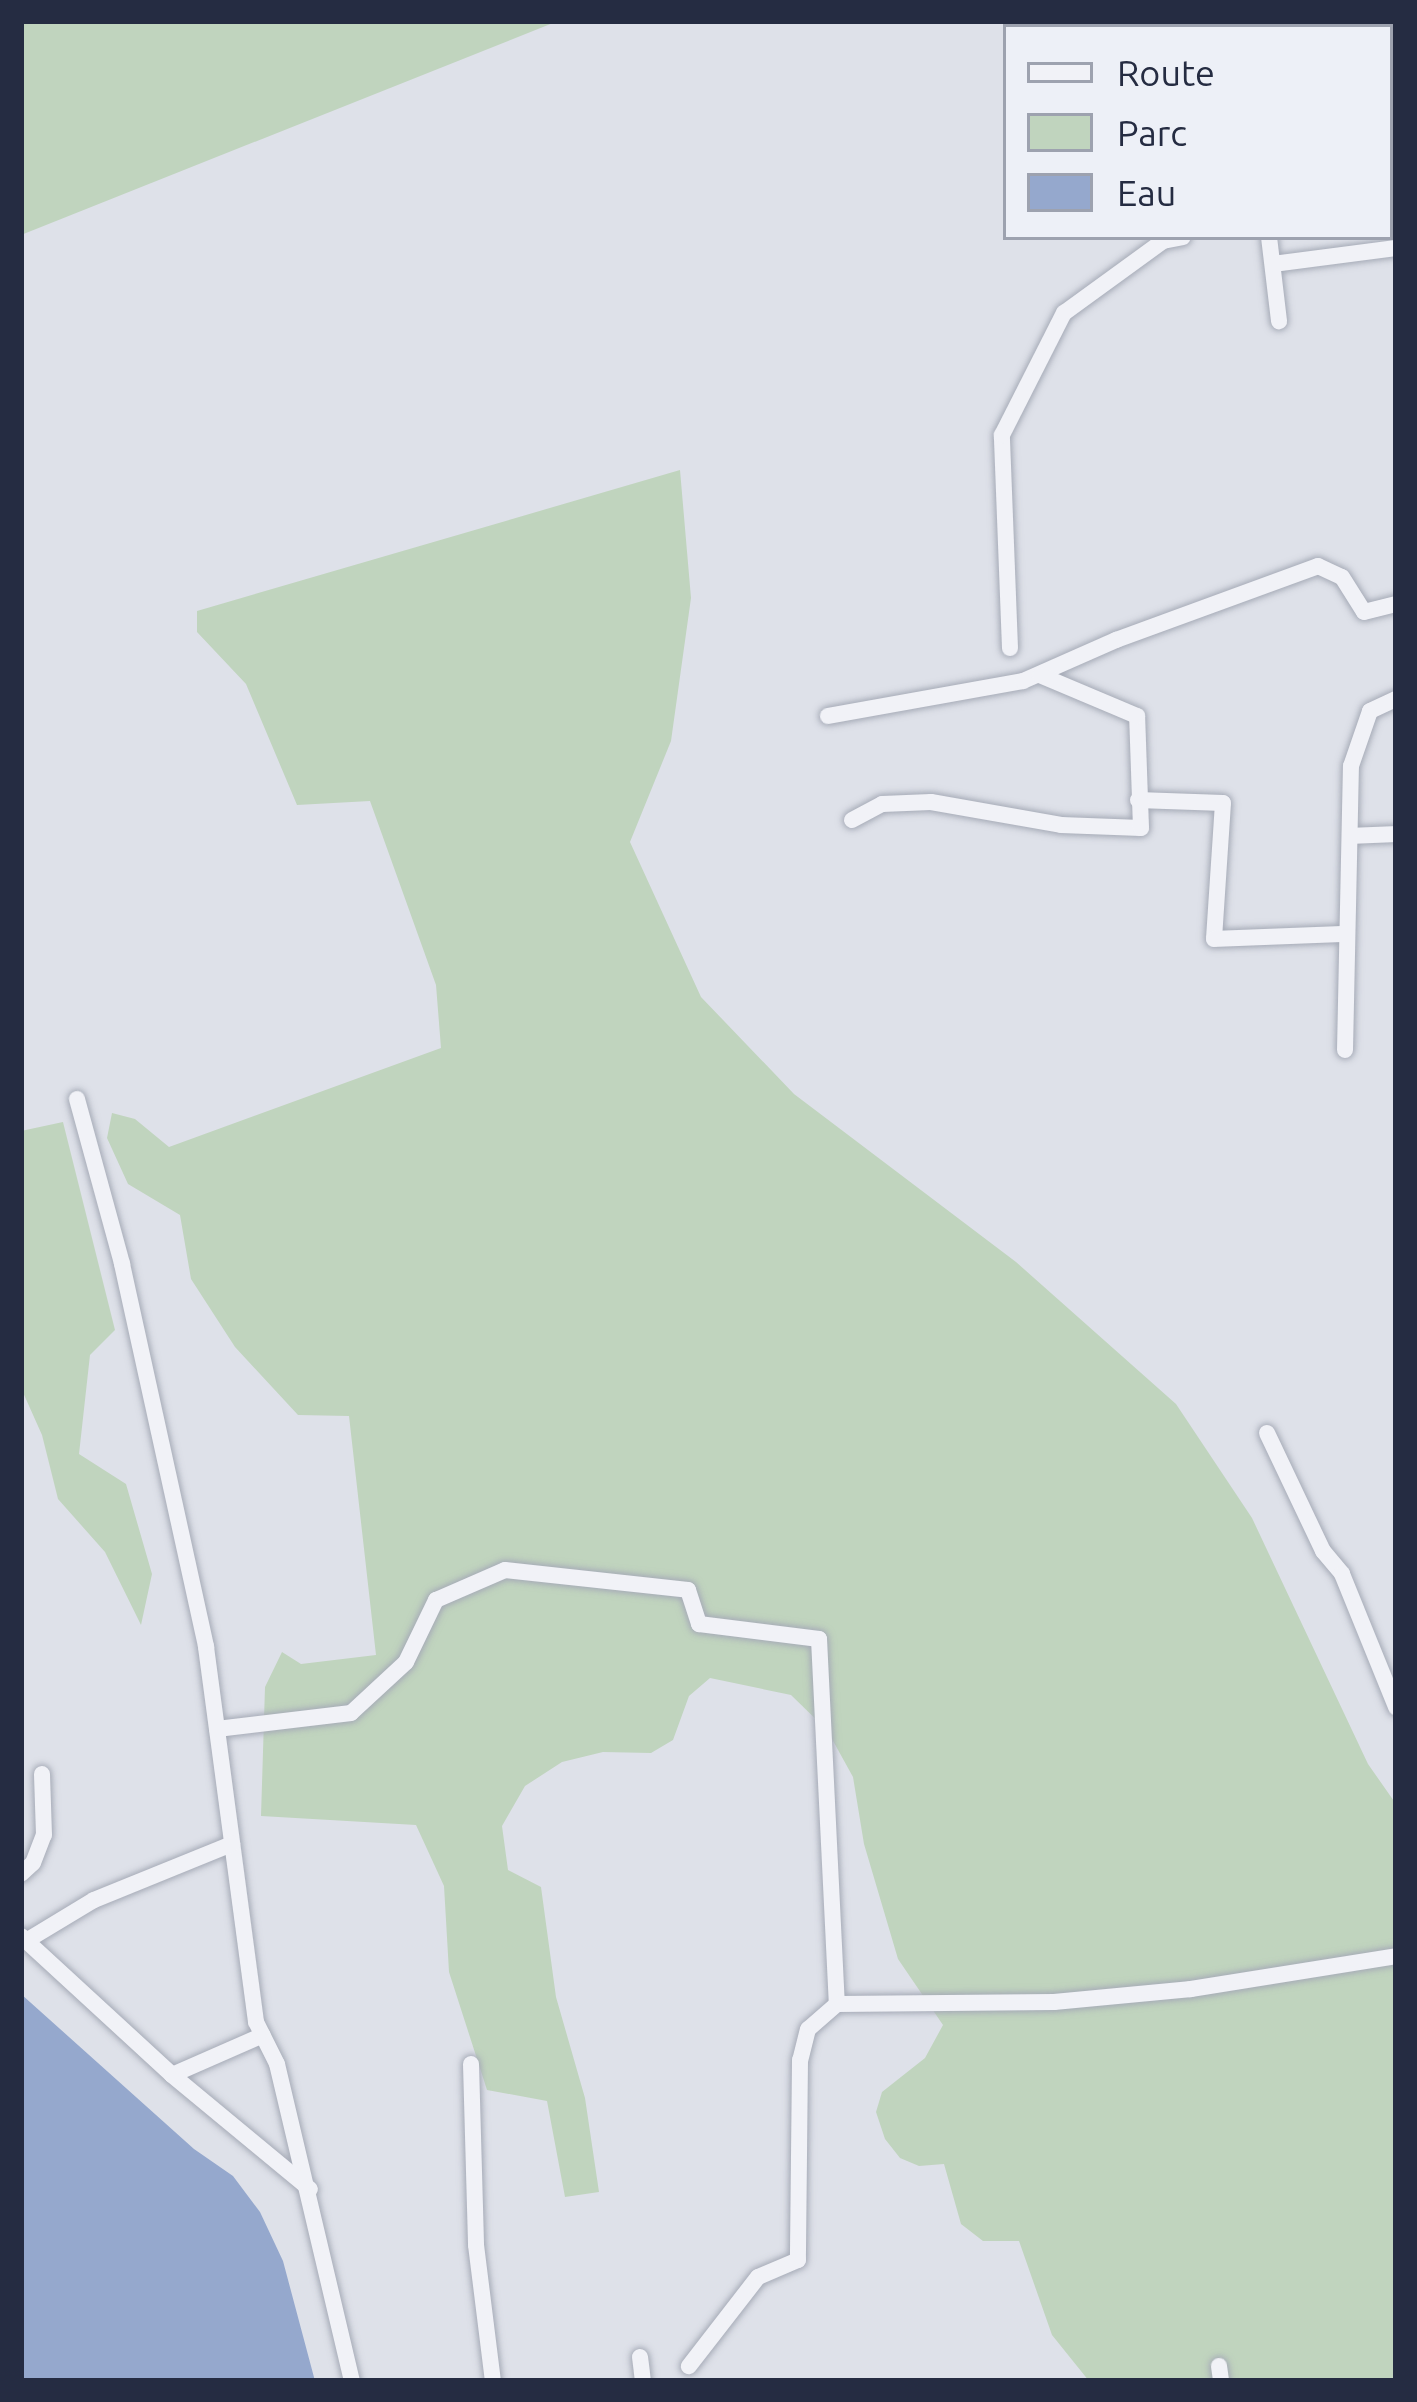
<!DOCTYPE html>
<html>
<head>
<meta charset="utf-8">
<style>
  body { margin:0 }
  #map { position:relative; width:1417px; height:2402px; overflow:hidden; background:#dee1e9; font-family:Ubuntu,sans-serif }
  div>[style] { position:absolute }
  .green>* { inset:0; background:#c0d4be }
  .water>* { inset:0; background:#95a8cd }
  .roads { filter:drop-shadow(0 0 3px #a6abb7) drop-shadow(0 0 3px #a6abb7) }
  .minor>* { height:16px; margin:-8px; padding:0 8px; transform-origin:8px; border-radius:8px; background:#f1f2f7 }
  span { translate:-50% -50%; white-space:nowrap; text-align:center; line-height:1.15; -webkit-text-stroke:12px #edf0f7; paint-order:stroke }
  .frame { position:absolute; inset:0; border:24px solid #252c42; pointer-events:none }
  .legend { position:absolute; left:1003px; top:24px; width:390px; height:216px; box-sizing:border-box; background:#edf0f7; border:3px solid #9da2af; margin:0; padding:15px 21px; list-style:none; font-size:36px; color:#252c42 }
  .legend li { display:flex; align-items:center; gap:24px; height:60px }
  .legend b { width:60px; border:3px solid #9da2af }
</style>
</head>
<body>
<div id="map">
  <div class="green">
    <i style="clip-path:polygon(21px 21px,558px 21px,21px 235px)"></i>
    <i style="clip-path:polygon(680px 470px,691px 598px,671px 741px,630px 842px,701px 997px,794px 1094px,1016px 1262px,1176px 1404px,1252px 1518px,1368px 1764px,1396px 1804px,1396px 2381px,1089px 2381px,1052px 2335px,1019px 2241px,983px 2241px,961px 2224px,944px 2164px,919px 2166px,900px 2158px,885px 2139px,876px 2112px,882px 2092px,925px 2058px,943px 2025px,898px 1959px,864px 1844px,853px 1777px,827px 1730px,791px 1695px,710px 1678px,689px 1696px,673px 1740px,651px 1753px,603px 1752px,562px 1762px,525px 1786px,502px 1826px,508px 1870px,541px 1887px,556px 1997px,585px 2098px,599px 2192px,565px 2197px,547px 2101px,487px 2090px,449px 1972px,444px 1886px,416px 1825px,261px 1816px,265px 1687px,282px 1652px,301px 1664px,376px 1655px,349px 1416px,298px 1415px,235px 1347px,191px 1279px,180px 1215px,128px 1184px,107px 1138px,112px 1113px,135px 1119px,169px 1147px,441px 1048px,436px 985px,370px 801px,297px 805px,246px 684px,197px 632px,197px 611px)"></i>
    <i style="clip-path:polygon(63px 1122px,115px 1330px,90px 1355px,79px 1454px,126px 1484px,152px 1574px,141px 1625px,105px 1552px,58px 1499px,42px 1435px,21px 1388px,21px 1131px)"></i>
  </div>
  <div class="water">
    <i style="clip-path:polygon(21px 1994px,194px 2149px,233px 2176px,260px 2212px,283px 2261px,315px 2381px,21px 2381px)"></i>
  </div>
  <div class="roads">
    <div class="minor">
      <i style="left:1237px;top:21px;width:6px;rotate:90deg"></i>
      <i style="left:1390px;top:131px;width:7px;rotate:-27deg"></i>
      <i style="left:1269px;top:237px;width:85px;rotate:83.2deg"></i>
      <i style="left:1273px;top:264px;width:124px;rotate:-7.4deg"></i>
      <i style="left:1010px;top:648px;width:213px;rotate:-92.2deg"></i>
      <i style="left:1002px;top:435px;width:137px;rotate:-63.1deg"></i>
      <i style="left:1064px;top:313px;width:122px;rotate:-36deg"></i>
      <i style="left:1163px;top:241px;width:20px;rotate:-11deg"></i>
      <i style="left:828px;top:716px;width:198px;rotate:-10.2deg"></i>
      <i style="left:1023px;top:681px;width:102px;rotate:-23.8deg"></i>
      <i style="left:1116px;top:640px;width:215px;rotate:-20.1deg"></i>
      <i style="left:1318px;top:566px;width:26px;rotate:25deg"></i>
      <i style="left:1342px;top:577px;width:41px;rotate:57.8deg"></i>
      <i style="left:1364px;top:612px;width:33px;rotate:-14deg"></i>
      <i style="left:1138px;top:800px;width:85px;rotate:2deg"></i>
      <i style="left:1223px;top:803px;width:136px;rotate:93.8deg"></i>
      <i style="left:1214px;top:939px;width:133px;rotate:-2.2deg"></i>
      <i style="left:852px;top:820px;width:34px;rotate:-28deg"></i>
      <i style="left:882px;top:804px;width:49px;rotate:-2.3deg"></i>
      <i style="left:931px;top:802px;width:132px;rotate:10deg"></i>
      <i style="left:1061px;top:825px;width:80px;rotate:2.1deg"></i>
      <i style="left:1141px;top:828px;width:112px;rotate:-92deg"></i>
      <i style="left:1137px;top:716px;width:105px;rotate:-157.1deg"></i>
      <i style="left:1350px;top:836px;width:46px;rotate:-2.5deg"></i>
      <i style="left:1345px;top:1050px;width:284px;rotate:-88.8deg"></i>
      <i style="left:1351px;top:766px;width:58px;rotate:-70.9deg"></i>
      <i style="left:1370px;top:711px;width:29px;rotate:-25deg"></i>
      <i style="left:77px;top:1099px;width:171px;rotate:74.7deg"></i>
      <i style="left:122px;top:1264px;width:392px;rotate:77.6deg"></i>
      <i style="left:206px;top:1647px;width:378px;rotate:82.4deg"></i>
      <i style="left:256px;top:2022px;width:47px;rotate:63.4deg"></i>
      <i style="left:277px;top:2064px;width:326px;rotate:76.7deg"></i>
      <i style="left:1267px;top:1433px;width:131px;rotate:64.6deg"></i>
      <i style="left:1323px;top:1551px;width:30px;rotate:50deg"></i>
      <i style="left:1342px;top:1574px;width:144px;rotate:67.9deg"></i>
      <i style="left:217px;top:1729px;width:135px;rotate:-6.8deg"></i>
      <i style="left:351px;top:1713px;width:75px;rotate:-42.8deg"></i>
      <i style="left:406px;top:1662px;width:69px;rotate:-64.2deg"></i>
      <i style="left:436px;top:1600px;width:75px;rotate:-23.5deg"></i>
      <i style="left:505px;top:1570px;width:184px;rotate:6.2deg"></i>
      <i style="left:688px;top:1590px;width:36px;rotate:72deg"></i>
      <i style="left:699px;top:1624px;width:121px;rotate:7.1deg"></i>
      <i style="left:819px;top:1639px;width:365px;rotate:87.2deg"></i>
      <i style="left:837px;top:2004px;width:38px;rotate:139deg"></i>
      <i style="left:808px;top:2029px;width:32px;rotate:104deg"></i>
      <i style="left:800px;top:2060px;width:200px;rotate:90.6deg"></i>
      <i style="left:798px;top:2260px;width:43px;rotate:157deg"></i>
      <i style="left:758px;top:2277px;width:113px;rotate:127.8deg"></i>
      <i style="left:21px;top:1874px;width:16px;rotate:-43deg"></i>
      <i style="left:33px;top:1863px;width:30px;rotate:-69deg"></i>
      <i style="left:44px;top:1835px;width:61px;rotate:-91.9deg"></i>
      <i style="left:21px;top:1936px;width:205px;rotate:42.6deg"></i>
      <i style="left:172px;top:2075px;width:179px;rotate:39.6deg"></i>
      <i style="left:26px;top:1941px;width:79px;rotate:-31.1deg"></i>
      <i style="left:94px;top:1900px;width:149px;rotate:-22.1deg"></i>
      <i style="left:837px;top:2004px;width:217px;rotate:-0.5deg"></i>
      <i style="left:1054px;top:2002px;width:138px;rotate:-5.4deg"></i>
      <i style="left:1191px;top:1989px;width:208px;rotate:-9.1deg"></i>
      <i style="left:471px;top:2064px;width:181px;rotate:88.4deg"></i>
      <i style="left:476px;top:2245px;width:137px;rotate:82.9deg"></i>
      <i style="left:172px;top:2075px;width:99px;rotate:-23.7deg"></i>
      <i style="left:640px;top:2357px;width:24px;rotate:83deg"></i>
      <i style="left:1219px;top:2366px;width:15px;rotate:82deg"></i>
    </div>
  </div>
  <div class="frame"></div>
  <ul class="legend">
  <li><b style="height:15px;background:#f1f2f7"></b>Route</li>
  <li><b style="height:33px;background:#c0d4be"></b>Parc</li>
  <li><b style="height:33px;background:#95a8cd"></b>Eau</li>
  </ul>
</div>
</body>
</html>
